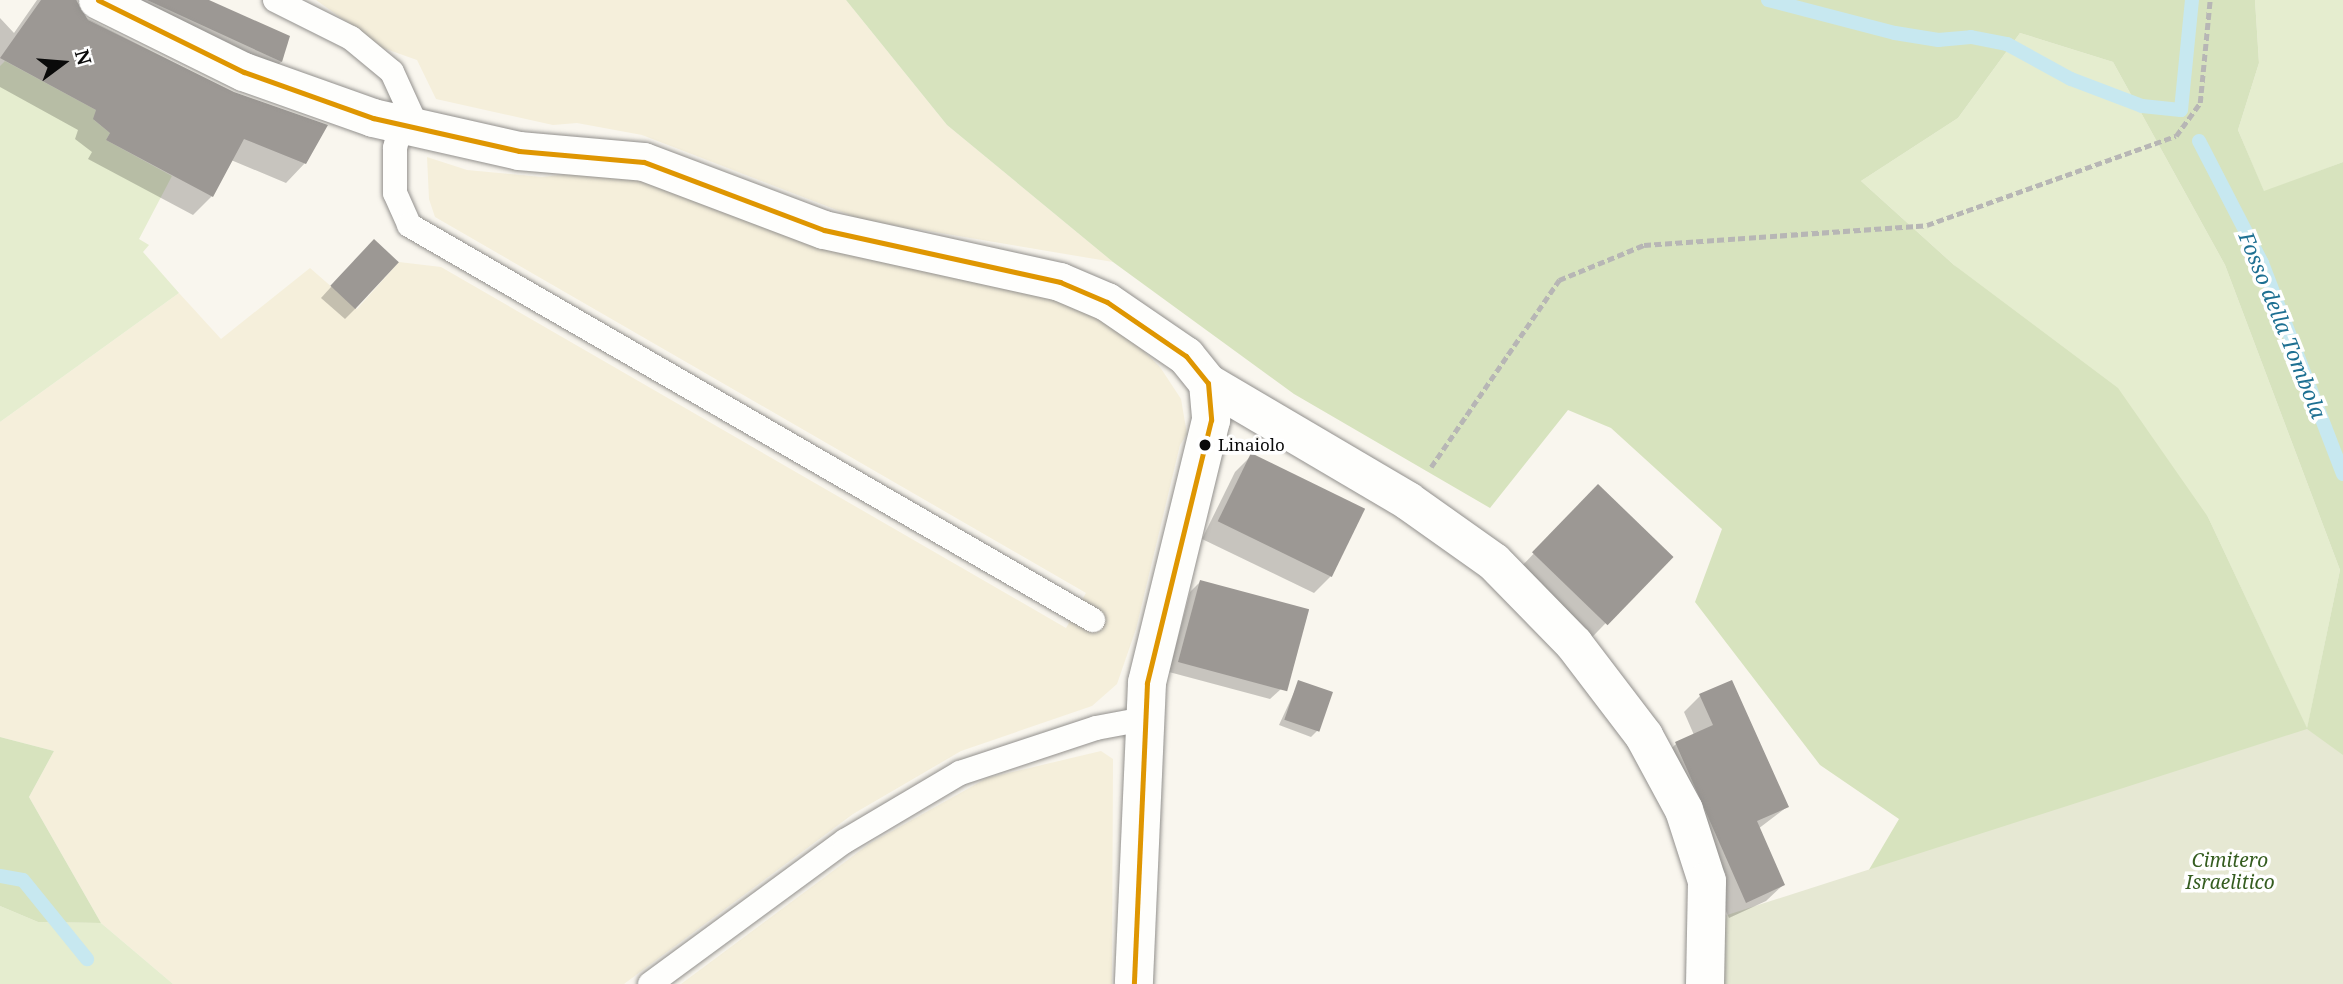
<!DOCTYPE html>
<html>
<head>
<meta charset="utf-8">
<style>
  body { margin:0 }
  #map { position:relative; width:2343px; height:984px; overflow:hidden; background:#f9f6ee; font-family:"Noto Serif",serif }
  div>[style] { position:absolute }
  .farmland>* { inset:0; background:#f5efdb }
  .green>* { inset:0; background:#e5edcf }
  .forest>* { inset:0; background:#d7e3be }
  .cemetery>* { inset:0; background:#e6e8d3 }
  .shadow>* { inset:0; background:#0003; transform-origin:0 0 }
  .stream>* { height:14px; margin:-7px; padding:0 7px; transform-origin:7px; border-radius:7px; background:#c7e8f0 }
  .building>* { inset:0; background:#9c9894; transform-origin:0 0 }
  .path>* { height:4.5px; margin-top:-2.25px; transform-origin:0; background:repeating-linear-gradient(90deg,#b7b6b5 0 7px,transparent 0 10.5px) }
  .roads { filter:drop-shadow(0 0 2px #92908d) drop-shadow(0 0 2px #92908d) }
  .lane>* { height:24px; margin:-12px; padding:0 12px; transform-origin:12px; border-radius:12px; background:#fefefc }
  .street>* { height:38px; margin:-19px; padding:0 19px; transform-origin:19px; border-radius:19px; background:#fefefc }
  .bus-1>* { height:5px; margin:-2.5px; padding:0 2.5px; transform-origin:2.5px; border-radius:2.5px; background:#df9601 }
  .dots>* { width:19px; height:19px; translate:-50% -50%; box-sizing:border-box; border:4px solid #fff; border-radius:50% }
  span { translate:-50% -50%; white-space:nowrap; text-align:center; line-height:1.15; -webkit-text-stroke:7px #fff; paint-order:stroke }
  .bus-label { font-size:17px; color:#0a0a0a }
  .left { translate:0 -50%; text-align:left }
  .park-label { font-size:19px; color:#355d20; font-style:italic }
  .water-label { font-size:21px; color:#1e7092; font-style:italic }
  .north { position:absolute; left:28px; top:28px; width:70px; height:70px; -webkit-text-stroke:5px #fff; paint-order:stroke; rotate:74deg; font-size:19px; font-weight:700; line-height:28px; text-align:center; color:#0a0a0a }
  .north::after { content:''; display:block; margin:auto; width:24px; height:32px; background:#0a0a0a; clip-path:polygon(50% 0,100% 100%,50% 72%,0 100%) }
</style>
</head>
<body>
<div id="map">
  <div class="farmland">
    <i style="clip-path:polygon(316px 0,846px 0,947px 125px,1113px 262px,863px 220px,642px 135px,577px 123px,553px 125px,436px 99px,417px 60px,383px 48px)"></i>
    <i style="clip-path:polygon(427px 157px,467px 170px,542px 177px,616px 169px,1073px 303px,1121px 329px,1160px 367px,1181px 399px,1187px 434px,1180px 445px,1136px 629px,1117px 684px,1092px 706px,961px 751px,853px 814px,624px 984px,173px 984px,101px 923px,29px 797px,54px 751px,0 737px,0 422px,179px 293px,221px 339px,310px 268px,357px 309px,399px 262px,441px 267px,1066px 628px,1086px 593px,435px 217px,429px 199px)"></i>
    <i style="clip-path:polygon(1101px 751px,1113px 759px,1112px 984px,681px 984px,869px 844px,987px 778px)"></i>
  </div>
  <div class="green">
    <i style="clip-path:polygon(2255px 0,2343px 0,2343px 162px,2264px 192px,2238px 130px,2259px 63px)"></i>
    <i style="clip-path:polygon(2020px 33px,2113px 62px,2225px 265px,2340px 570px,2307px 729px,2208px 517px,1954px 265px,1861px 181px,1958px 118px)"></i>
    <i style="clip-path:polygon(5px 61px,96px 110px,94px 120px,110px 133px,106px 140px,172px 176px,139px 239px,149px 245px,143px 252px,179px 293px,0 422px,0 66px)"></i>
    <i style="clip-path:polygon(0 906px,38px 922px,101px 923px,173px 984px,0 984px)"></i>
  </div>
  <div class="forest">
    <i style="clip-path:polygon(evenodd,846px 0,2255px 0,2259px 63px,2238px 130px,2264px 191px,2343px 162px,2343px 984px,1857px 890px,1899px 819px,1820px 765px,1695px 602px,1722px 529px,1611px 428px,1568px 410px,1490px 508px,1294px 394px,1113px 262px,947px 125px,846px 0,2020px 33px,2113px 62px,2225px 265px,2340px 570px,2307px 728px,2208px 517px,2118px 388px,1954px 265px,1861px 181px,1958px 118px,2020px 33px)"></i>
    <i style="clip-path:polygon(0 737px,54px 751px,29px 797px,101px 923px,38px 922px,0 906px)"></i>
  </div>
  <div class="cemetery">
    <i style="clip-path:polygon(2307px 729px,2343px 755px,2343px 984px,1715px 984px,1724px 916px)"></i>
  </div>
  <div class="shadow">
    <i style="clip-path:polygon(37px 0,77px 0,79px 14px,234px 93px,305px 163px,286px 183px,231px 160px,212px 196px,193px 215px,88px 159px,92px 152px,75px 139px,78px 130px,0 87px,0 18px,14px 33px)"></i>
    <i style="clip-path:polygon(85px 0,205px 0,287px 37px,281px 62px,262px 81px)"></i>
    <i style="clip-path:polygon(362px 253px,356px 308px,345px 319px,321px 298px)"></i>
    <i style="clip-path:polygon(1251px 456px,1363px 510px,1331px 576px,1314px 593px,1202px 539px,1235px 472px)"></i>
    <i style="left:1598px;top:487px;width:100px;height:116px;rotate:44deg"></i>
    <i style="clip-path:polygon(1200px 582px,1281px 689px,1270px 699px,1169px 672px,1190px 592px)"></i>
    <i style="clip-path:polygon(1299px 682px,1317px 731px,1311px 737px,1279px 725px)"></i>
    <i style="clip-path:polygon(1700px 696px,1787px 807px,1758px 829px,1783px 885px,1766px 901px,1729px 918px,1659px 760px,1676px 744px,1694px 735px,1684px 712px)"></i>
  </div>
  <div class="stream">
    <i style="left:1768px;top:0;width:131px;rotate:14.6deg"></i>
    <i style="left:1895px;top:33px;width:44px;rotate:9.2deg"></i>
    <i style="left:1938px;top:40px;width:33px;rotate:-5deg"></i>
    <i style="left:1971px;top:37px;width:37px;rotate:11deg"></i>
    <i style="left:2007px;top:44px;width:73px;rotate:28.7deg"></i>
    <i style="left:2071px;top:79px;width:76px;rotate:20.8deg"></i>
    <i style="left:2142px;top:106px;width:39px;rotate:6deg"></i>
    <i style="left:2181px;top:110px;width:111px;rotate:-84.3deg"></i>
    <i style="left:2199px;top:141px;width:137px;rotate:62.7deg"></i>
    <i style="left:2262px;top:263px;width:226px;rotate:69deg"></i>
    <i style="left:0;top:876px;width:23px;rotate:10deg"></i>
    <i style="left:23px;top:880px;width:102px;rotate:51deg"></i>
  </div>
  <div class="building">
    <i style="clip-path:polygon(41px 0,76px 0,88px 20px,234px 92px,328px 125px,306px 164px,244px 139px,213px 197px,106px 140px,110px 133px,93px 119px,96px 110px,0 58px)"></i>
    <i style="clip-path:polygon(147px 0,209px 0,290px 36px,282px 62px)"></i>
    <i style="left:374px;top:239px;width:34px;height:64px;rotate:43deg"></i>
    <i style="left:1251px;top:453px;width:127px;height:76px;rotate:26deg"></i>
    <i style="left:1598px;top:484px;width:105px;height:95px;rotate:44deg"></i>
    <i style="left:1200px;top:580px;width:113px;height:85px;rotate:15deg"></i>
    <i style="left:1298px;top:680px;width:37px;height:42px;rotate:19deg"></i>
    <i style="clip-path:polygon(1732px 680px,1789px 807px,1757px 821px,1785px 885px,1746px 903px,1675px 742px,1713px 725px,1699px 694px)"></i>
  </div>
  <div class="path">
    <i style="left:1431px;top:467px;width:227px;rotate:-55.6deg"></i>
    <i style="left:1559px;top:280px;width:92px;rotate:-22.4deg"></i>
    <i style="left:1644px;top:245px;width:284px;rotate:-4deg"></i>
    <i style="left:1927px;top:225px;width:264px;rotate:-19.7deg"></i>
    <i style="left:2176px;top:136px;width:41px;rotate:-54deg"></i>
    <i style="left:2200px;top:103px;width:103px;rotate:-84.5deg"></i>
  </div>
  <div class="roads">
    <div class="lane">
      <i style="left:275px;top:0;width:85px;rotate:26.6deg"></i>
      <i style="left:351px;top:38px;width:53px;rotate:39.7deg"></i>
      <i style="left:392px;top:72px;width:63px;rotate:65.5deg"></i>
      <i style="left:401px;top:124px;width:25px;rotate:104deg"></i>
      <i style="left:395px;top:148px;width:45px;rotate:90deg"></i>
      <i style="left:395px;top:193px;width:35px;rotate:66deg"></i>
      <i style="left:409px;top:225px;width:790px;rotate:30.01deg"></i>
      <i style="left:650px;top:984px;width:242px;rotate:-36.3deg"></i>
      <i style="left:845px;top:841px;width:134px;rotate:-30.6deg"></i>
      <i style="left:960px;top:773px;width:143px;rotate:-18.3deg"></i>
      <i style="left:1096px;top:728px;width:49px;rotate:-10.6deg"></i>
    </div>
    <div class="street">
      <i style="left:98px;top:0;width:163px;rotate:26.3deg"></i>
      <i style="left:244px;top:72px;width:137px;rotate:19.6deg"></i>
      <i style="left:373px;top:118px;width:150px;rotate:12.7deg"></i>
      <i style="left:519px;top:151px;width:125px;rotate:5deg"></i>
      <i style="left:644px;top:162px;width:192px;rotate:20.7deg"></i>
      <i style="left:824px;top:230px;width:242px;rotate:12.4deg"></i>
      <i style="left:1060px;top:282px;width:51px;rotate:23.1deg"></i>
      <i style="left:1107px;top:302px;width:96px;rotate:34.4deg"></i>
      <i style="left:1186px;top:356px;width:35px;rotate:51deg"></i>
      <i style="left:1208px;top:383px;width:37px;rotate:85deg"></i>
      <i style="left:1211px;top:420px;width:271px;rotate:103.7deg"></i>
      <i style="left:1147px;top:683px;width:301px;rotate:92.5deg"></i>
      <i style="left:1208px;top:383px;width:232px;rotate:30.5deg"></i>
      <i style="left:1408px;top:501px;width:105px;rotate:35.3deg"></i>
      <i style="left:1494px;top:562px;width:115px;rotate:45.7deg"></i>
      <i style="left:1574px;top:644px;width:116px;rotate:52.7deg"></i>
      <i style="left:1644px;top:736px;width:84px;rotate:61.6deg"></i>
      <i style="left:1684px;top:810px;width:75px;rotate:72.1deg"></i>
      <i style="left:1707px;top:881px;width:103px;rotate:91.1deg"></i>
    </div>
  </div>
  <div class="bus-1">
    <i style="left:98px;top:0;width:163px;rotate:26.3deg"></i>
    <i style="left:244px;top:72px;width:137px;rotate:19.6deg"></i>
    <i style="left:373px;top:118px;width:150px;rotate:12.7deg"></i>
    <i style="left:519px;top:151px;width:125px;rotate:5deg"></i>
    <i style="left:644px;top:162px;width:192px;rotate:20.7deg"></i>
    <i style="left:824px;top:230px;width:242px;rotate:12.4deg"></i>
    <i style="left:1060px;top:282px;width:51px;rotate:23.1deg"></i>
    <i style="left:1107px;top:302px;width:96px;rotate:34.4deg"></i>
    <i style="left:1186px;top:356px;width:35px;rotate:51deg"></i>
    <i style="left:1208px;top:383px;width:37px;rotate:85deg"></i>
    <i style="left:1211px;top:420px;width:271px;rotate:103.7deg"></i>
    <i style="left:1147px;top:683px;width:301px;rotate:92.5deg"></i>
  </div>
  <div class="dots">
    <i style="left:1205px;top:445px;background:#0a0a0a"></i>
  </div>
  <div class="bus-label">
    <span class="left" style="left:1218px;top:445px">Linaiolo</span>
  </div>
  <div class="park-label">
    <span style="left:2230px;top:872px">Cimitero<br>Israelitico</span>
  </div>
  <div class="water-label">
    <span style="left:2283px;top:325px;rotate:68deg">Fosso della Tombola</span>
  </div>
  <div class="north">N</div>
</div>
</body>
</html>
